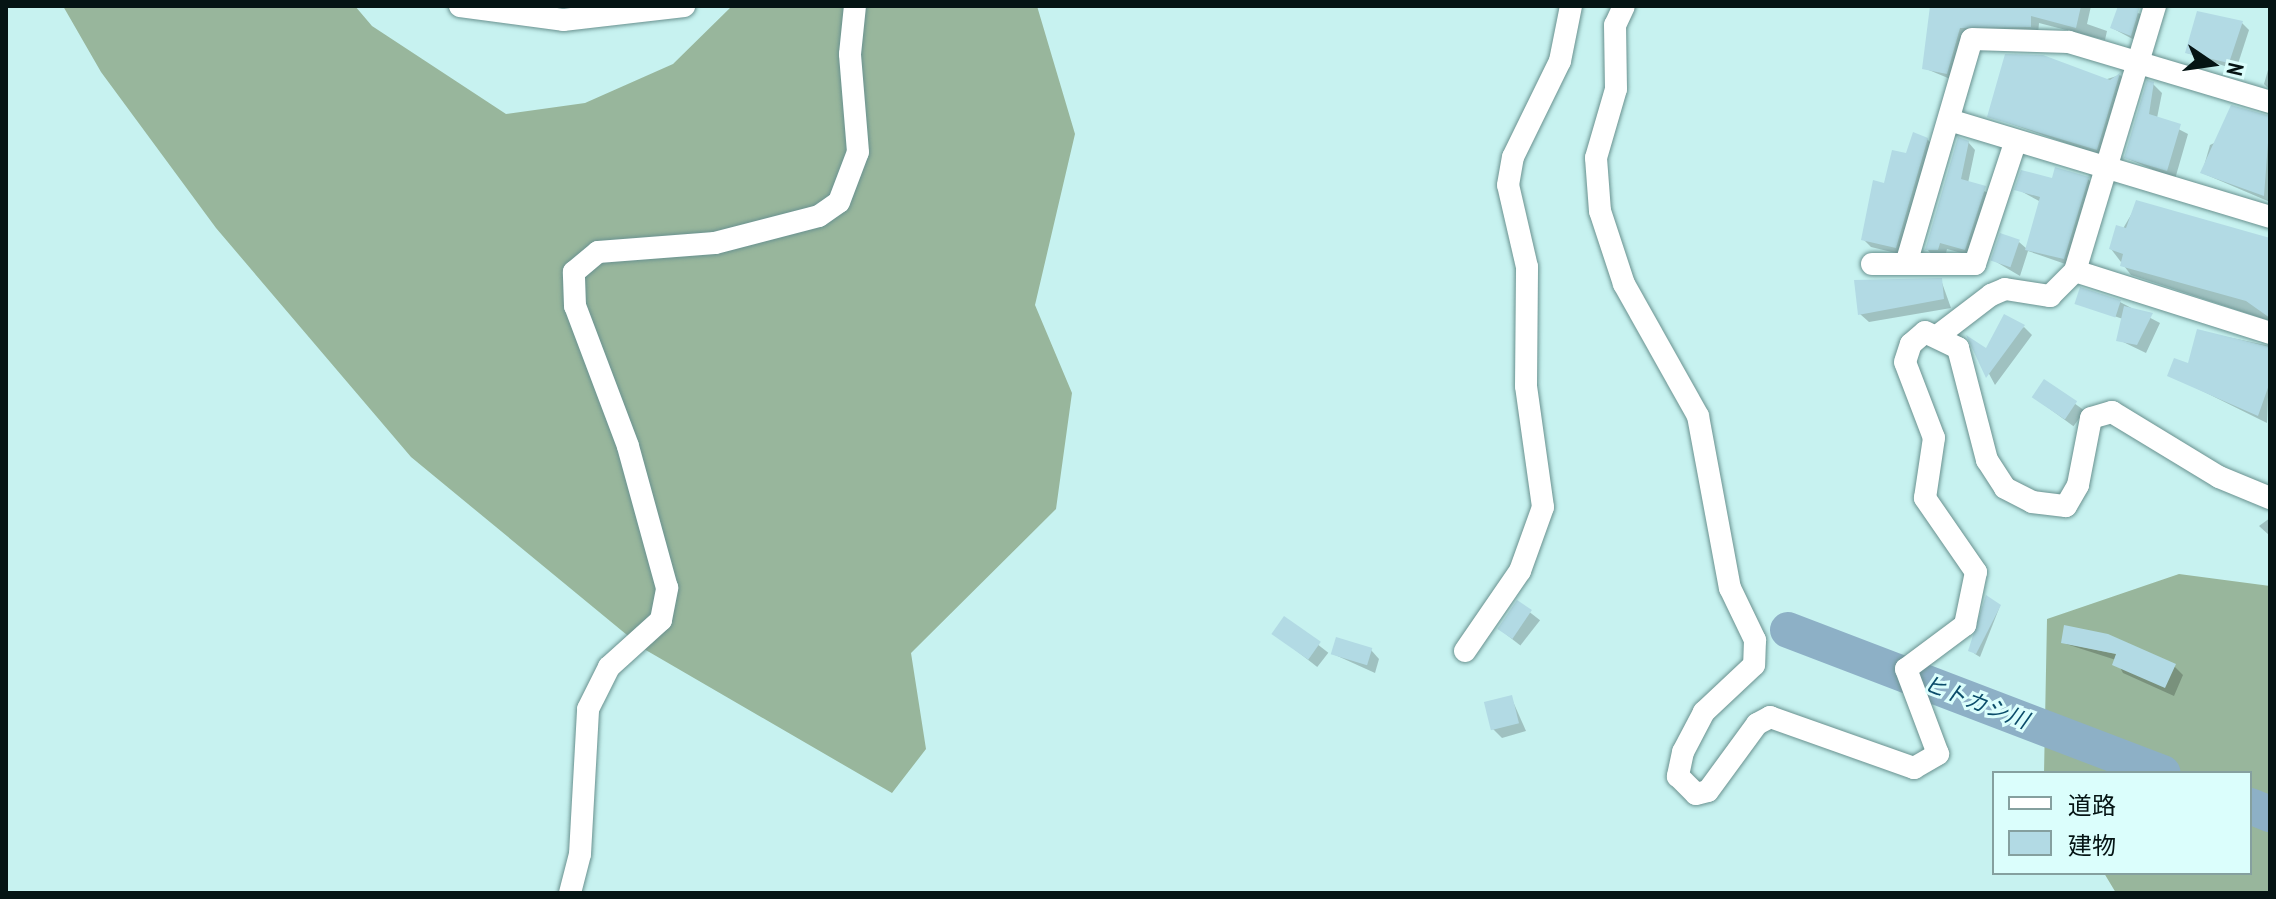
<!DOCTYPE html>
<html>
<head>
<meta charset="utf-8">
<style>
  body { margin:0 }
  #map { position:relative; width:2276px; height:899px; overflow:hidden; background:#c7f2f0; font-family:"PT Sans Narrow","Noto Sans JP",sans-serif }
  div>[style] { position:absolute }
  .forest>* { inset:0; background:#98b69c }
  .shadow>* { inset:0; background:#0003; transform-origin:0 0 }
  .river>* { height:36px; margin:-18px; padding:0 18px; transform-origin:18px; border-radius:18px; background:#8db0c6 }
  .building>* { inset:0; background:#b2dae4; transform-origin:0 0 }
  .roads { filter:drop-shadow(0 0 2px #69918f) drop-shadow(0 0 2px #69918f) }
  .street>* { height:22px; margin:-11px; padding:0 11px; transform-origin:11px; border-radius:11px; background:#fff }
  span { translate:-50% -50%; white-space:nowrap; text-align:center; line-height:1.15; -webkit-text-stroke:6px #dbfefc; paint-order:stroke }
  .water-label { font-size:22px; color:#0b4c6a; font-style:italic }
  .frame { position:absolute; inset:0; border:8px solid #051414; pointer-events:none }
  .legend { position:absolute; left:1992px; top:771px; width:260px; height:104px; box-sizing:border-box; background:#dbfefc; border:2px solid #85a09f; margin:0; padding:10px 14px; list-style:none; font-size:24px; color:#051414 }
  .legend li { display:flex; align-items:center; gap:16px; height:40px }
  .legend b { width:40px; border:2px solid #85a09f }
  .north { position:absolute; left:2172px; top:24px; width:80px; height:80px; -webkit-text-stroke:6px #dbfefc; paint-order:stroke; rotate:103deg; font-size:22px; font-weight:700; line-height:32px; text-align:center; color:#051414 }
  .north::after { content:''; display:block; margin:auto; width:28px; height:36px; background:#051414; clip-path:polygon(50% 0,100% 100%,50% 72%,0 100%) }
</style>
</head>
<body>
<div id="map">
  <div class="forest">
    <i style="clip-path:polygon(63px 6px,355px 6px,372px 26px,506px 114px,585px 103px,673px 64px,732px 6px,1037px 6px,1075px 134px,1035px 305px,1072px 393px,1056px 509px,911px 653px,926px 749px,892px 793px,644px 649px,411px 457px,216px 228px,101px 72px)"></i>
    <i style="clip-path:polygon(2179px 574px,2270px 586px,2270px 893px,2116px 893px,2104px 873px,2250px 873px,2250px 773px,2044px 773px,2047px 619px)"></i>
  </div>
  <div class="shadow">
    <i style="clip-path:polygon(1932px 6px,2091px 6px,2087px 24px,2107px 31px,2105px 40px,2039px 23px,2038px 34px,1972px 35px,1955px 81px,1924px 68px)"></i>
    <i style="clip-path:polygon(2120px 6px,2148px 17px,2140px 43px,2112px 28px)"></i>
    <i style="clip-path:polygon(2242px 23px,2249px 30px,2236px 70px,2187px 53px)"></i>
    <i style="clip-path:polygon(2270px 63px,2270px 90px,2264px 84px)"></i>
    <i style="clip-path:polygon(2120px 75px,2128px 83px,2105px 157px,1989px 116px)"></i>
    <i style="clip-path:polygon(2153px 84px,2162px 93px,2157px 118px,2188px 134px,2175px 179px,2126px 158px)"></i>
    <i style="clip-path:polygon(2270px 117px,2270px 202px,2202px 173px,2210px 145px)"></i>
    <i style="clip-path:polygon(1927px 139px,1935px 147px,1904px 255px,1871px 247px,1863px 239px,1885px 185px)"></i>
    <i style="clip-path:polygon(1968px 142px,1975px 150px,1968px 183px,1992px 195px,1972px 256px,1947px 249px,1945px 257px,1934px 257px,1927px 249px)"></i>
    <i style="clip-path:polygon(2088px 179px,2095px 186px,2071px 266px,2028px 251px,2020px 276px,1993px 260px,2019px 242px,2027px 249px,2041px 202px,2017px 189px)"></i>
    <i style="clip-path:polygon(2138px 203px,2270px 239px,2270px 321px,2131px 275px,2111px 249px)"></i>
    <i style="clip-path:polygon(1941px 280px,1951px 308px,1869px 322px,1860px 314px)"></i>
    <i style="clip-path:polygon(2120px 302px,2160px 323px,2146px 353px,2119px 340px,2123px 319px,2078px 304px)"></i>
    <i style="clip-path:polygon(2024px 327px,2032px 335px,1995px 385px,1971px 340px,1987px 350px)"></i>
    <i style="clip-path:polygon(2199px 331px,2270px 346px,2267px 423px,2170px 375px,2190px 366px)"></i>
    <i style="left:2045px;top:382px;width:49px;height:19px;rotate:36deg"></i>
    <i style="clip-path:polygon(2270px 518px,2270px 536px,2259px 526px)"></i>
    <i style="left:1518px;top:603px;width:28px;height:32px;rotate:38deg"></i>
    <i style="clip-path:polygon(2000px 606px,1980px 657px,1975px 654px,1971px 650px)"></i>
    <i style="left:1285px;top:619px;width:55px;height:18px;rotate:38deg"></i>
    <i style="clip-path:polygon(2063px 643px,2174px 666px,2183px 675px,2174px 696px,2123px 673px,2116px 660px)"></i>
    <i style="clip-path:polygon(1371px 650px,1379px 659px,1375px 673px,1333px 654px)"></i>
    <i style="clip-path:polygon(1511px 697px,1526px 731px,1502px 738px,1493px 729px)"></i>
  </div>
  <div class="river">
    <i style="left:1788px;top:630px;width:401px;rotate:20.9deg"></i>
    <i style="left:2250px;top:806px;width:22px;rotate:22deg"></i>
  </div>
  <div class="building">
    <i style="clip-path:polygon(1930px 6px,2081px 6px,2076px 28px,2031px 16px,2031px 27px,1960px 28px,1947px 74px,1922px 69px)"></i>
    <i style="clip-path:polygon(2118px 6px,2140px 6px,2131px 36px,2110px 28px)"></i>
    <i style="clip-path:polygon(2197px 11px,2243px 21px,2229px 63px,2185px 53px)"></i>
    <i style="clip-path:polygon(2005px 54px,2043px 55px,2110px 80px,2120px 73px,2097px 150px,1987px 117px)"></i>
    <i style="clip-path:polygon(2147px 80px,2154px 82px,2149px 114px,2181px 124px,2167px 171px,2124px 158px)"></i>
    <i style="clip-path:polygon(2231px 105px,2270px 116px,2264px 196px,2200px 173px)"></i>
    <i style="clip-path:polygon(1913px 132px,1928px 138px,1896px 248px,1861px 240px,1873px 180px,1884px 183px,1892px 150px,1906px 153px)"></i>
    <i style="clip-path:polygon(1958px 137px,1969px 141px,1961px 179px,1986px 186px,1965px 250px,1940px 243px,1938px 250px,1925px 250px)"></i>
    <i style="clip-path:polygon(2055px 167px,2089px 177px,2064px 259px,2025px 250px,2040px 197px,2014px 190px,2021px 170px,2052px 178px)"></i>
    <i style="clip-path:polygon(2136px 200px,2270px 238px,2270px 318px,2246px 301px,2120px 266px,2123px 254px,2109px 249px,2116px 225px,2126px 228px)"></i>
    <i style="left:2000px;top:233px;width:21px;height:29px;rotate:19deg"></i>
    <i style="clip-path:polygon(1942px 278px,1944px 299px,1858px 315px,1854px 280px)"></i>
    <i style="left:2080px;top:287px;width:43px;height:18px;rotate:18deg"></i>
    <i style="clip-path:polygon(2124px 306px,2153px 313px,2137px 345px,2116px 341px)"></i>
    <i style="clip-path:polygon(2004px 314px,2025px 325px,1986px 378px,1966px 335px,1986px 348px)"></i>
    <i style="clip-path:polygon(2197px 329px,2270px 347px,2270px 382px,2258px 416px,2167px 376px,2174px 358px,2188px 363px)"></i>
    <i style="left:2044px;top:379px;width:40px;height:22px;rotate:34deg"></i>
    <i style="clip-path:polygon(1986px 595px,2001px 605px,1976px 654px,1968px 651px)"></i>
    <i style="left:1517px;top:600px;width:18px;height:35px;rotate:34deg"></i>
    <i style="left:1284px;top:616px;width:45px;height:22px;rotate:35deg"></i>
    <i style="clip-path:polygon(2064px 625px,2108px 634px,2176px 664px,2165px 688px,2112px 665px,2116px 654px,2061px 643px)"></i>
    <i style="left:1336px;top:637px;width:38px;height:18px;rotate:17deg"></i>
    <i style="left:1512px;top:695px;width:29px;height:29px;rotate:76deg"></i>
  </div>
  <div class="roads">
    <div class="street">
      <i style="left:460px;top:6px;width:104px;rotate:7.7deg"></i>
      <i style="left:563px;top:20px;width:122px;rotate:-6.6deg"></i>
      <i style="left:1624px;top:6px;width:21px;rotate:115deg"></i>
      <i style="left:1615px;top:25px;width:64px;rotate:89.1deg"></i>
      <i style="left:1616px;top:89px;width:72px;rotate:106.2deg"></i>
      <i style="left:1596px;top:158px;width:53px;rotate:85.7deg"></i>
      <i style="left:1600px;top:211px;width:77px;rotate:71.8deg"></i>
      <i style="left:1624px;top:284px;width:151px;rotate:60.7deg"></i>
      <i style="left:1698px;top:416px;width:175px;rotate:79.5deg"></i>
      <i style="left:1730px;top:588px;width:58px;rotate:64.3deg"></i>
      <i style="left:1755px;top:640px;width:25px;rotate:92deg"></i>
      <i style="left:1754px;top:665px;width:69px;rotate:136.8deg"></i>
      <i style="left:1704px;top:712px;width:45px;rotate:117.7deg"></i>
      <i style="left:1683px;top:752px;width:25px;rotate:102deg"></i>
      <i style="left:1678px;top:776px;width:25px;rotate:45deg"></i>
      <i style="left:1696px;top:794px;width:12px;rotate:-14deg"></i>
      <i style="left:1708px;top:791px;width:83px;rotate:-53.8deg"></i>
      <i style="left:1757px;top:724px;width:15px;rotate:-28deg"></i>
      <i style="left:1770px;top:717px;width:153px;rotate:19.5deg"></i>
      <i style="left:1914px;top:768px;width:28px;rotate:-30deg"></i>
      <i style="left:1938px;top:754px;width:91px;rotate:-110.6deg"></i>
      <i style="left:1906px;top:669px;width:74px;rotate:-36.7deg"></i>
      <i style="left:1965px;top:625px;width:54px;rotate:-78.3deg"></i>
      <i style="left:1976px;top:572px;width:90px;rotate:-124.6deg"></i>
      <i style="left:1925px;top:498px;width:61px;rotate:-81.5deg"></i>
      <i style="left:1934px;top:438px;width:81px;rotate:-110.9deg"></i>
      <i style="left:1905px;top:362px;width:19px;rotate:-72deg"></i>
      <i style="left:1911px;top:344px;width:18px;rotate:-41deg"></i>
      <i style="left:1925px;top:332px;width:37px;rotate:26deg"></i>
      <i style="left:1958px;top:348px;width:116px;rotate:75.5deg"></i>
      <i style="left:1987px;top:460px;width:33px;rotate:57deg"></i>
      <i style="left:2005px;top:488px;width:30px;rotate:27deg"></i>
      <i style="left:2032px;top:502px;width:34px;rotate:7deg"></i>
      <i style="left:2066px;top:506px;width:24px;rotate:-60deg"></i>
      <i style="left:2078px;top:485px;width:68px;rotate:-79deg"></i>
      <i style="left:2091px;top:418px;width:22px;rotate:-16deg"></i>
      <i style="left:2112px;top:412px;width:125px;rotate:31.3deg"></i>
      <i style="left:2219px;top:477px;width:55px;rotate:22.4deg"></i>
      <i style="left:1949px;top:120px;width:335px;rotate:16.8deg"></i>
      <i style="left:1872px;top:264px;width:103px"></i>
      <i style="left:1975px;top:264px;width:127px;rotate:-71.7deg"></i>
      <i style="left:1906px;top:264px;width:234px;rotate:-73.7deg"></i>
      <i style="left:1972px;top:39px;width:97px;rotate:1.8deg"></i>
      <i style="left:2069px;top:42px;width:210px;rotate:16.6deg"></i>
      <i style="left:2075px;top:271px;width:205px;rotate:17.6deg"></i>
      <i style="left:1940px;top:334px;width:64px;rotate:-37.4deg"></i>
      <i style="left:1991px;top:295px;width:15px;rotate:-23deg"></i>
      <i style="left:2005px;top:289px;width:46px;rotate:8.8deg"></i>
      <i style="left:2050px;top:296px;width:35px;rotate:-45deg"></i>
      <i style="left:2075px;top:271px;width:277px;rotate:-73.2deg"></i>
      <i style="left:1465px;top:651px;width:97px;rotate:-55.5deg"></i>
      <i style="left:1520px;top:571px;width:68px;rotate:-70.2deg"></i>
      <i style="left:1543px;top:507px;width:122px;rotate:-98deg"></i>
      <i style="left:1526px;top:386px;width:119px;rotate:-89.5deg"></i>
      <i style="left:1527px;top:267px;width:84px;rotate:-103deg"></i>
      <i style="left:1508px;top:185px;width:28px;rotate:-80deg"></i>
      <i style="left:1513px;top:157px;width:107px;rotate:-63.9deg"></i>
      <i style="left:1560px;top:61px;width:56px;rotate:-78.7deg"></i>
      <i style="left:570px;top:893px;width:40px;rotate:-75.6deg"></i>
      <i style="left:580px;top:854px;width:145px;rotate:-86.8deg"></i>
      <i style="left:588px;top:709px;width:47px;rotate:-63.4deg"></i>
      <i style="left:609px;top:667px;width:70px;rotate:-42.1deg"></i>
      <i style="left:661px;top:620px;width:33px;rotate:-79deg"></i>
      <i style="left:667px;top:588px;width:147px;rotate:-105.4deg"></i>
      <i style="left:628px;top:446px;width:150px;rotate:-110.7deg"></i>
      <i style="left:575px;top:306px;width:34px;rotate:-92deg"></i>
      <i style="left:574px;top:272px;width:31px;rotate:-40deg"></i>
      <i style="left:598px;top:252px;width:117px;rotate:-4.4deg"></i>
      <i style="left:715px;top:243px;width:107px;rotate:-14.6deg"></i>
      <i style="left:819px;top:216px;width:24px;rotate:-35deg"></i>
      <i style="left:839px;top:202px;width:53px;rotate:-69.2deg"></i>
      <i style="left:858px;top:152px;width:98px;rotate:-94.7deg"></i>
      <i style="left:850px;top:54px;width:48px;rotate:-84.1deg"></i>
    </div>
  </div>
  <div class="water-label">
    <span style="left:1976px;top:702px;rotate:21deg">ヒトカシ川</span>
  </div>
  <div class="frame"></div>
  <ul class="legend">
  <li><b style="height:10px;background:#fff"></b>道路</li>
  <li><b style="height:22px;background:#b2dae4"></b>建物</li>
  </ul>
  <div class="north">N</div>
</div>
</body>
</html>
